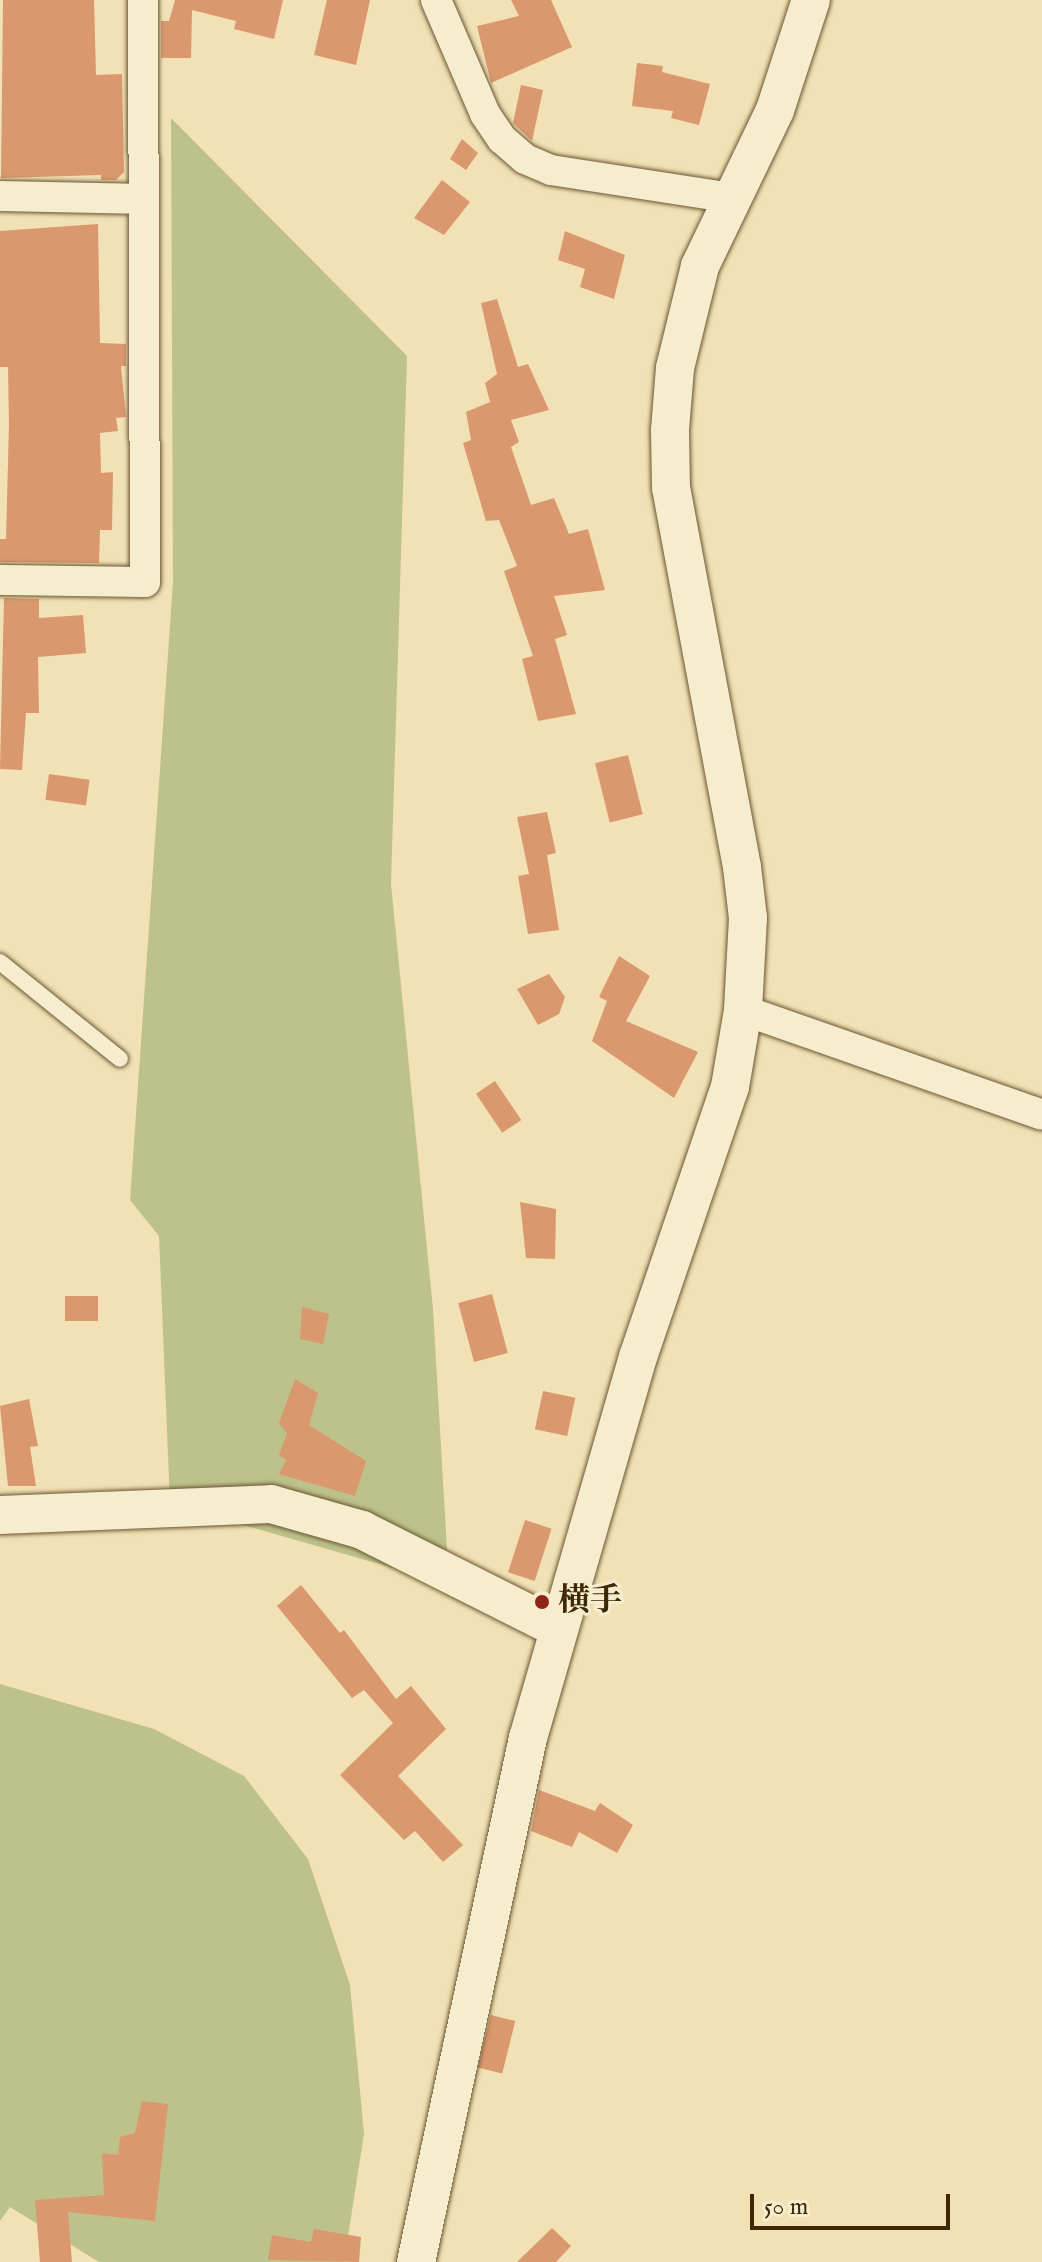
<!DOCTYPE html>
<html>
<head>
<meta charset="utf-8">
<style>
  body { margin:0 }
  #map { position:relative; width:1042px; height:2262px; overflow:hidden; background:#f1e1b4; font-family:"IM FELL English","Noto Serif JP",serif }
  div>[style] { position:absolute }
  .green>* { inset:0; background:#bdc28b }
  .building>* { inset:0; background:#da986e; transform-origin:0 0 }
  .roads { filter:drop-shadow(0 0 2px #6b5632) drop-shadow(0 0 2px #6b5632) }
  .service>* { height:16px; margin:-8px; padding:0 8px; transform-origin:8px; border-radius:8px; background:#f6ecce }
  .minor>* { height:30px; margin:-15px; padding:0 15px; transform-origin:15px; border-radius:15px; background:#f6ecce }
  .tertiary>* { height:38px; margin:-19px; padding:0 19px; transform-origin:19px; border-radius:19px; background:#f6ecce }
  .dots>* { width:22px; height:22px; translate:-50% -50%; box-sizing:border-box; border:4px solid #f6ecce; border-radius:50% }
  span { translate:-50% -50%; white-space:nowrap; text-align:center; line-height:1.15; -webkit-text-stroke:6px #f6ecce; paint-order:stroke }
  .poi-label { font-size:32px; color:#3e2806; font-weight:700 }
  .left { translate:0 -50%; text-align:left }
  .scale { position:absolute; left:750px; top:2194px; width:200px; height:36px; box-sizing:border-box; border:4px solid #3e2806; border-top:0; padding-left:10px; font-size:24px; line-height:28px; white-space:nowrap; color:#3e2806; -webkit-text-stroke:6px #f6ecce; paint-order:stroke }
</style>
</head>
<body>
<div id="map">
  <div class="green">
    <i style="clip-path:polygon(171px 118px,407px 356px,391px 884px,433px 1309px,449px 1584px,170px 1504px,159px 1236px,130px 1200px,173px 582px)"></i>
    <i style="clip-path:polygon(0 1684px,154px 1729px,244px 1776px,308px 1859px,350px 1985px,364px 2134px,344px 2262px,99px 2262px,10px 2207px,0 2221px)"></i>
  </div>
  <div class="building">
    <i style="clip-path:polygon(3px 0,94px 0,96px 75px,122px 74px,124px 172px,116px 180px,101px 180px,101px 175px,1px 178px)"></i>
    <i style="clip-path:polygon(175px 0,283px 0,274px 39px,234px 29px,236px 21px,192px 10px,191px 58px,161px 58px,161px 21px,169px 21px)"></i>
    <i style="clip-path:polygon(327px 0,370px 0,356px 65px,314px 55px)"></i>
    <i style="clip-path:polygon(511px 0,551px 0,572px 47px,491px 83px,477px 26px,519px 16px)"></i>
    <i style="clip-path:polygon(637px 63px,663px 66px,662px 72px,710px 84px,699px 125px,671px 118px,673px 111px,632px 106px)"></i>
    <i style="clip-path:polygon(521px 85px,543px 90px,532px 141px,513px 123px)"></i>
    <i style="clip-path:polygon(462px 139px,478px 153px,466px 170px,450px 159px)"></i>
    <i style="clip-path:polygon(442px 180px,470px 202px,444px 235px,414px 218px)"></i>
    <i style="clip-path:polygon(98px 224px,100px 343px,126px 344px,126px 366px,121px 366px,126px 417px,116px 418px,118px 431px,100px 433px,101px 473px,113px 472px,112px 530px,100px 530px,99px 563px,0 562px,0 539px,6px 539px,9px 425px,8px 367px,0 367px,0 231px)"></i>
    <i style="clip-path:polygon(565px 231px,625px 255px,614px 299px,580px 287px,585px 269px,558px 260px)"></i>
    <i style="clip-path:polygon(497px 299px,518px 367px,528px 364px,549px 410px,511px 420px,519px 442px,511px 447px,531px 505px,554px 498px,569px 534px,588px 529px,605px 590px,554px 596px,567px 635px,555px 639px,576px 714px,538px 721px,522px 659px,533px 656px,504px 571px,517px 566px,499px 520px,486px 521px,463px 443px,471px 440px,466px 412px,490px 402px,485px 383px,497px 374px,481px 303px)"></i>
    <i style="clip-path:polygon(4px 598px,39px 599px,39px 618px,83px 615px,86px 653px,38px 657px,39px 713px,26px 713px,22px 770px,0 769px)"></i>
    <i style="left:628px;top:755px;width:61px;height:34px;rotate:76deg"></i>
    <i style="left:49px;top:774px;width:41px;height:26px;rotate:8deg"></i>
    <i style="clip-path:polygon(547px 812px,556px 853px,547px 855px,559px 930px,528px 934px,518px 876px,529px 874px,517px 817px)"></i>
    <i style="clip-path:polygon(619px 956px,650px 976px,626px 1021px,698px 1052px,674px 1098px,592px 1041px,607px 1001px,599px 997px)"></i>
    <i style="clip-path:polygon(549px 974px,565px 997px,559px 1014px,538px 1025px,517px 989px)"></i>
    <i style="left:495px;top:1081px;width:47px;height:23px;rotate:56deg"></i>
    <i style="clip-path:polygon(520px 1202px,556px 1209px,555px 1259px,526px 1258px)"></i>
    <i style="left:492px;top:1294px;width:61px;height:35px;rotate:75deg"></i>
    <i style="left:65px;top:1296px;width:33px;height:25px"></i>
    <i style="clip-path:polygon(302px 1307px,329px 1314px,323px 1344px,300px 1339px)"></i>
    <i style="clip-path:polygon(295px 1379px,318px 1393px,309px 1425px,366px 1461px,355px 1496px,279px 1474px,286px 1460px,279px 1455px,287px 1433px,279px 1423px)"></i>
    <i style="left:543px;top:1391px;width:33px;height:39px;rotate:12deg"></i>
    <i style="clip-path:polygon(29px 1399px,38px 1446px,30px 1447px,36px 1486px,8px 1486px,0 1406px)"></i>
    <i style="left:525px;top:1520px;width:28px;height:55px;rotate:18deg"></i>
    <i style="clip-path:polygon(301px 1585px,340px 1633px,344px 1630px,396px 1699px,411px 1686px,446px 1729px,398px 1776px,463px 1845px,443px 1862px,415px 1831px,404px 1840px,340px 1775px,393px 1723px,364px 1690px,352px 1698px,277px 1606px)"></i>
    <i style="clip-path:polygon(539px 1790px,595px 1811px,600px 1803px,633px 1825px,617px 1853px,579px 1832px,572px 1847px,531px 1831px)"></i>
    <i style="left:491px;top:2015px;width:25px;height:54px;rotate:14deg"></i>
    <i style="clip-path:polygon(142px 2101px,168px 2104px,155px 2221px,68px 2212px,72px 2262px,40px 2262px,35px 2200px,104px 2195px,102px 2153px,118px 2155px,120px 2137px,135px 2133px)"></i>
    <i style="clip-path:polygon(552px 2228px,571px 2246px,556px 2262px,517px 2262px)"></i>
    <i style="clip-path:polygon(314px 2229px,361px 2237px,359px 2262px,268px 2260px,272px 2235px,311px 2242px)"></i>
  </div>
  <div class="roads">
    <div class="service">
      <i style="left:0;top:962px;width:154px;rotate:38.9deg"></i>
    </div>
    <div class="minor">
      <i style="left:436px;top:0;width:124px;rotate:66.7deg"></i>
      <i style="left:485px;top:114px;width:30px;rotate:56deg"></i>
      <i style="left:502px;top:139px;width:30px;rotate:41deg"></i>
      <i style="left:525px;top:159px;width:28px;rotate:23deg"></i>
      <i style="left:551px;top:170px;width:183px;rotate:8.8deg"></i>
      <i style="left:0;top:196px;width:144px;rotate:1.2deg"></i>
      <i style="left:0;top:580px;width:145px;rotate:0.8deg"></i>
      <i style="left:145px;top:582px;width:582px;rotate:-90.2deg"></i>
      <i style="left:743px;top:1010px;width:317px;rotate:19.3deg"></i>
    </div>
    <div class="tertiary">
      <i style="left:0;top:1515px;width:271px;rotate:-2.3deg"></i>
      <i style="left:271px;top:1504px;width:95px;rotate:15.9deg"></i>
      <i style="left:362px;top:1530px;width:218px;rotate:26.7deg"></i>
      <i style="left:416px;top:2262px;width:536px;rotate:-77.94deg"></i>
      <i style="left:528px;top:1738px;width:397px;rotate:-73.9deg"></i>
      <i style="left:638px;top:1357px;width:285px;rotate:-71.2deg"></i>
      <i style="left:730px;top:1087px;width:78px;rotate:-80.4deg"></i>
      <i style="left:743px;top:1010px;width:92px;rotate:-86.9deg"></i>
      <i style="left:748px;top:918px;width:51px;rotate:-96.7deg"></i>
      <i style="left:742px;top:867px;width:386px;rotate:-100.6deg"></i>
      <i style="left:671px;top:488px;width:58px;rotate:-91deg"></i>
      <i style="left:670px;top:430px;width:62px;rotate:-85.4deg"></i>
      <i style="left:675px;top:368px;width:105px;rotate:-76.2deg"></i>
      <i style="left:700px;top:266px;width:173px;rotate:-64.3deg"></i>
      <i style="left:775px;top:110px;width:116px;rotate:-71.9deg"></i>
    </div>
  </div>
  <div class="dots">
    <i style="left:542px;top:1602px;background:#8f2418"></i>
  </div>
  <div class="poi-label">
    <span class="left" style="left:558px;top:1602px">横手</span>
  </div>
  <div class="scale">50 m</div>
</div>
</body>
</html>
